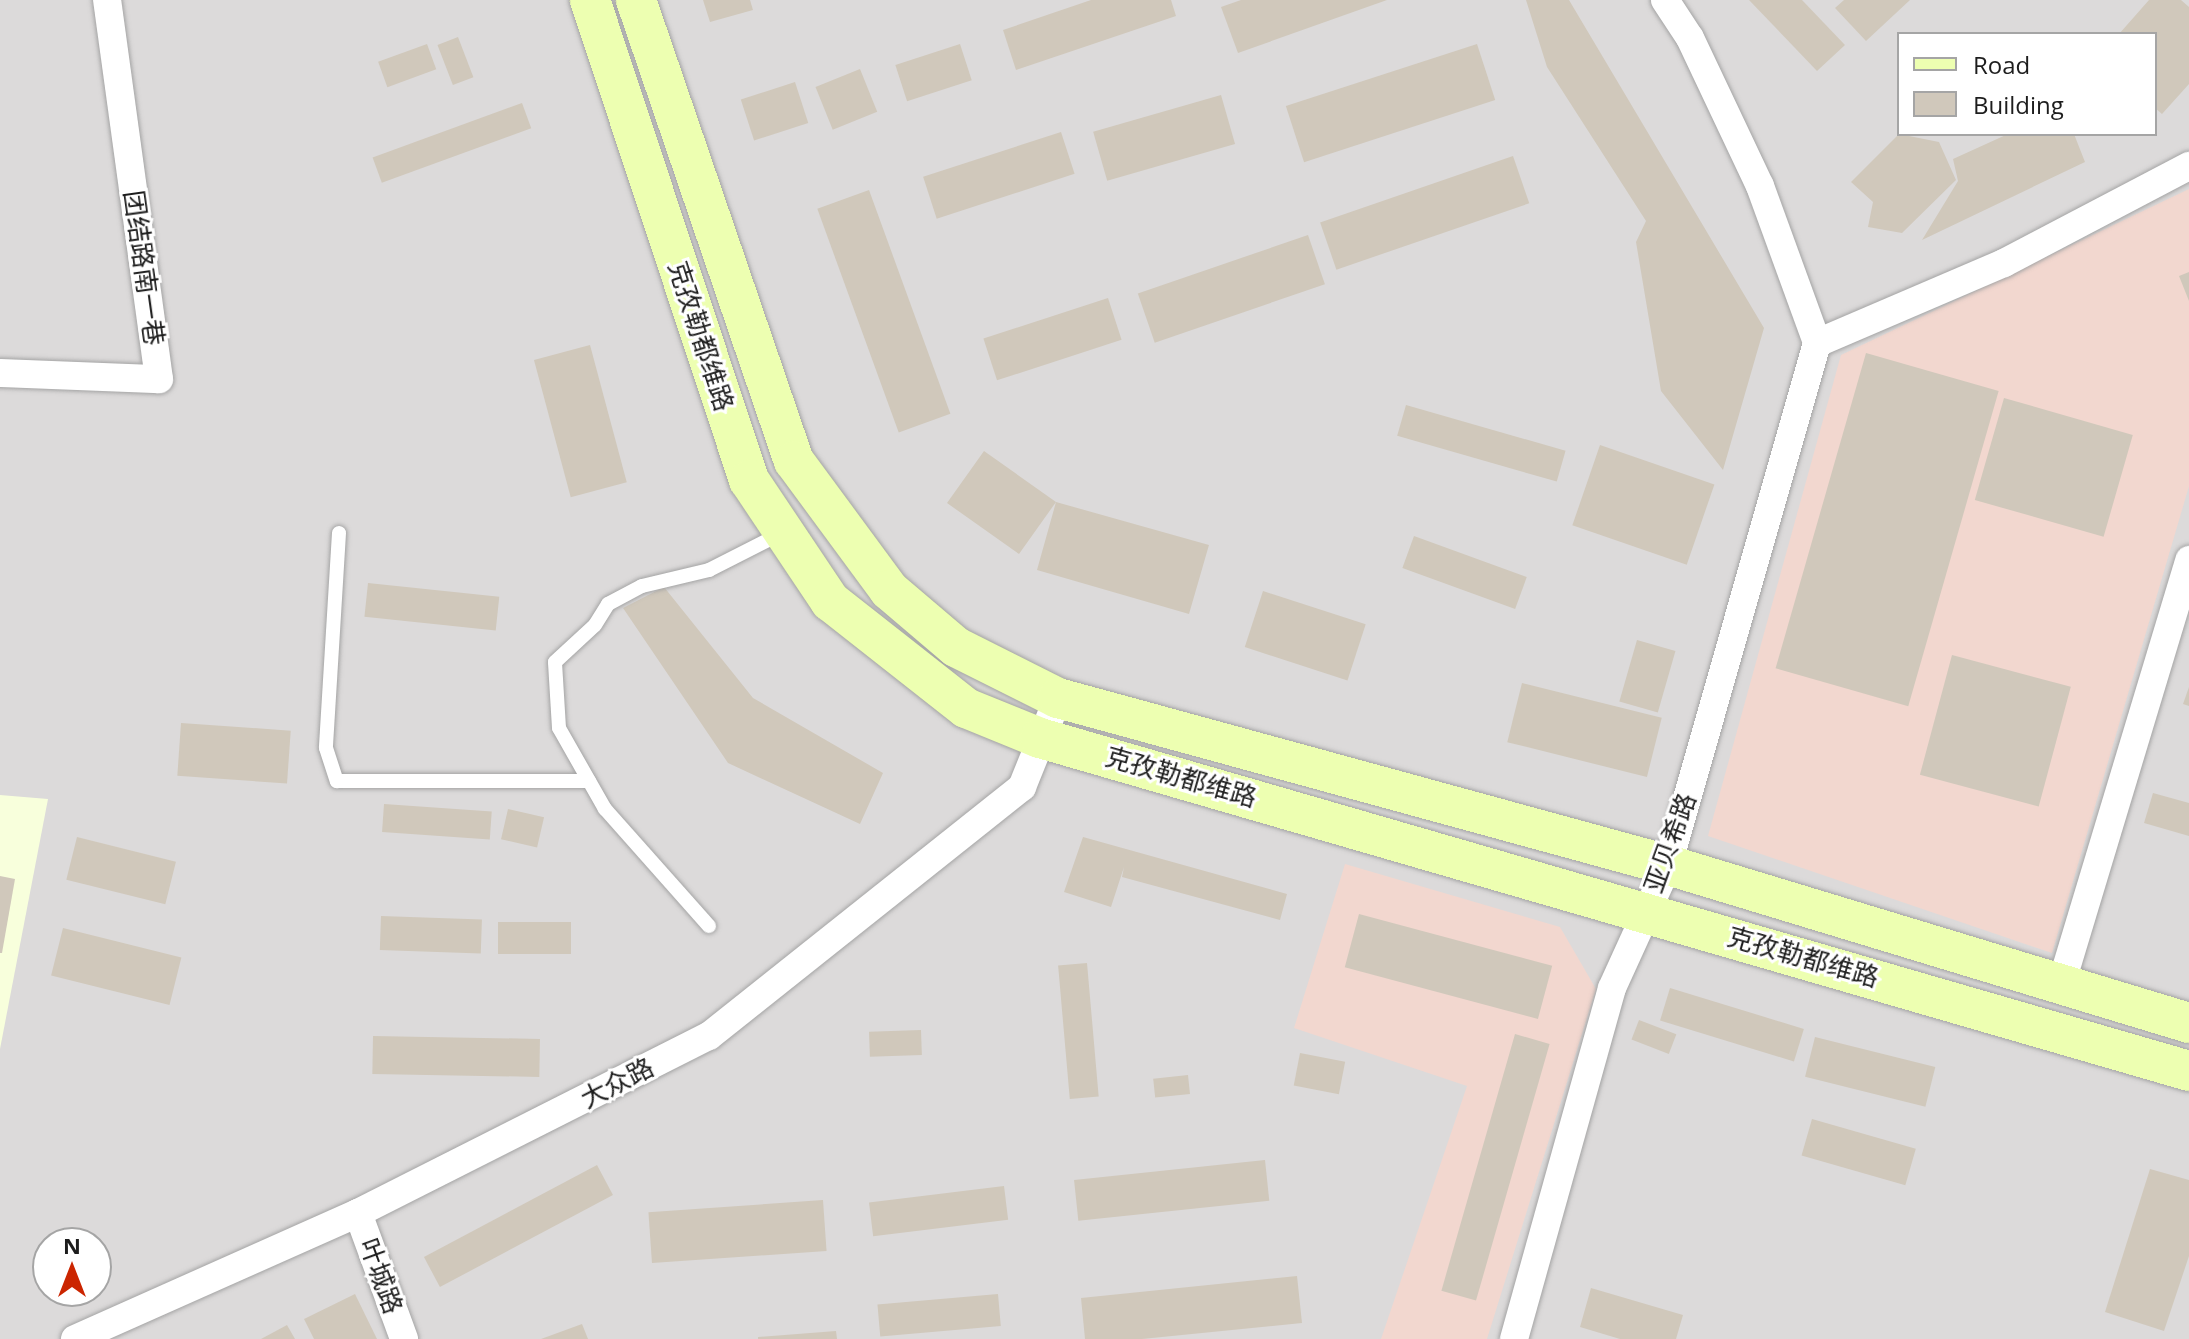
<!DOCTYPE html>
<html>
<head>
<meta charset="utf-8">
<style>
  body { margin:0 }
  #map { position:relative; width:2189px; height:1339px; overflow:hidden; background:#f0eee2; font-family:"Open Sans","Noto Sans SC",sans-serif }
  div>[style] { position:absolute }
  .residential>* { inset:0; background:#dcdada }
  .commercial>* { inset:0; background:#f2d7cf }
  .education>* { inset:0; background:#f8ffdc }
  .building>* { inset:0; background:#d0c8bb; transform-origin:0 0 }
  .roads { filter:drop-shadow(0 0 2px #a4a4a4) drop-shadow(0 0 2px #a4a4a4) }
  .lane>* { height:14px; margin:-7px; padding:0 7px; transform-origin:7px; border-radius:7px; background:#fff }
  .street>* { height:28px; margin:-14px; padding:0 14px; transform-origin:14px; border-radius:14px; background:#fff }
  .secondary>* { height:40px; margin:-20px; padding:0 20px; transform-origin:20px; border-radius:20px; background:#edffb1 }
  span { translate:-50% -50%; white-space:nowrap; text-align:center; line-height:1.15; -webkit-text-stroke:6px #fff; paint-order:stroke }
  .street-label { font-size:26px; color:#1d1d1d }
  .legend { position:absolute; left:1897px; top:32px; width:260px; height:104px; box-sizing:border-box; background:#fff; border:2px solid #a5a5a5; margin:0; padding:10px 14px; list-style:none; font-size:24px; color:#1d1d1d }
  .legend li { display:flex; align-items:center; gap:16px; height:40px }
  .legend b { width:40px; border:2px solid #a5a5a5 }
  .north { position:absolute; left:32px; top:1227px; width:80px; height:80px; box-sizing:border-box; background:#fff; border:2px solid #a5a5a5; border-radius:50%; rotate:0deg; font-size:22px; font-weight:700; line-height:32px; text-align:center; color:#1d1d1d }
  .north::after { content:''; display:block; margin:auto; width:28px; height:36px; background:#cb2500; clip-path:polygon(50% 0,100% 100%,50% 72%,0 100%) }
</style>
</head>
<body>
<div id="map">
  <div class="residential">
    <i style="clip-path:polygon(evenodd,0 0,2189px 0,2189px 1339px,0 1339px,0 0,1899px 34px,2155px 34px,2155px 134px,1899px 134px,1899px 34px,0 0,48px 1243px,96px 1243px,96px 1291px,48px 1291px,48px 1243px)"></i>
  </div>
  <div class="commercial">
    <i style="clip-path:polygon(2189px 189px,2189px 486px,2052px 953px,1708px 836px,1841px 355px)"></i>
    <i style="clip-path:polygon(1345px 864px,1560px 927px,1596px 989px,1487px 1339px,1381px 1339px,1467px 1086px,1294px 1028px)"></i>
  </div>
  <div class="education">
    <i style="clip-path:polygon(0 795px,48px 799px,0 1049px)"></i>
  </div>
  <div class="building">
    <i style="clip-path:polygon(703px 0,750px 0,753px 10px,710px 22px)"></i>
    <i style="clip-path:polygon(1091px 0,1171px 0,1176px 16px,1016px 70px,1003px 30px)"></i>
    <i style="clip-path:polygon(1241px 0,1387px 0,1238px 53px,1221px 7px)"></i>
    <i style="clip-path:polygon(1526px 0,1569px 0,1764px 328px,1723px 470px,1661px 391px,1636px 242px,1646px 221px,1547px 67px)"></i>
    <i style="clip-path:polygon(1749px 0,1802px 0,1845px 45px,1817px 71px)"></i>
    <i style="clip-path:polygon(1844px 0,1910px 0,1866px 41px,1835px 8px)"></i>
    <i style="clip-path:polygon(2149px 0,2181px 0,2189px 7px,2189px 84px,2162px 114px,2155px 108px,2155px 34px,2119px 34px)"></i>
    <i style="left:458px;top:37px;width:43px;height:22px;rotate:69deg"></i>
    <i style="left:427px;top:44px;width:27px;height:52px;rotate:70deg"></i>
    <i style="left:960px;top:44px;width:38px;height:68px;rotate:72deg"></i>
    <i style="left:1477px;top:44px;width:59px;height:201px;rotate:72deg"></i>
    <i style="left:860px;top:69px;width:46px;height:48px;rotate:68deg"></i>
    <i style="left:795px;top:82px;width:43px;height:57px;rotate:72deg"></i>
    <i style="left:1221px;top:95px;width:51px;height:133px;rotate:74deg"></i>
    <i style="left:522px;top:103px;width:27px;height:159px;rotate:70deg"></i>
    <i style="left:1061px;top:132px;width:44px;height:145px;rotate:72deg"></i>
    <i style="clip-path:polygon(1899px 134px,1939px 142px,1956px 180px,1902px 233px,1868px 227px,1873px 202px,1851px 182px)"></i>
    <i style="clip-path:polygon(2008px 134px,2074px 134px,2085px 162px,1922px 240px,1958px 181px,1953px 159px)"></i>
    <i style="left:1513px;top:156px;width:50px;height:204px;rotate:71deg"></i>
    <i style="left:869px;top:190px;width:238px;height:55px;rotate:70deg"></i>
    <i style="left:1308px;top:235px;width:52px;height:180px;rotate:71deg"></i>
    <i style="clip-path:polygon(2189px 272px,2189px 301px,2179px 276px)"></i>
    <i style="left:1108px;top:298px;width:44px;height:131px;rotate:72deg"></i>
    <i style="left:590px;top:345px;width:142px;height:58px;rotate:75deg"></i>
    <i style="left:1866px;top:353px;width:138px;height:328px;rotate:16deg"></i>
    <i style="left:2004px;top:398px;width:134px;height:106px;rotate:16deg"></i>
    <i style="left:1406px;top:405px;width:166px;height:32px;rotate:16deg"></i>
    <i style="left:1600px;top:445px;width:121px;height:85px;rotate:19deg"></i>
    <i style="clip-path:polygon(984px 451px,1056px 502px,1209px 545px,1189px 614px,1037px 570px,1056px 502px,1019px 554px,947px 503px)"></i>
    <i style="left:1414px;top:536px;width:120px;height:34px;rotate:20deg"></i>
    <i style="left:368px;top:583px;width:132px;height:34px;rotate:6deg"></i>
    <i style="clip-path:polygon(664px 587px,753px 698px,883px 773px,860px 824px,728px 763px,623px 608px)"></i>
    <i style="left:1263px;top:591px;width:108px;height:59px;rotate:18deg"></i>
    <i style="left:1637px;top:640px;width:40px;height:64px;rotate:16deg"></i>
    <i style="left:1952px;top:655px;width:123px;height:124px;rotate:15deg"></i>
    <i style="left:1522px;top:683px;width:144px;height:61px;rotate:14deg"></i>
    <i style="clip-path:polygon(2189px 687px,2189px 706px,2183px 704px)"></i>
    <i style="left:181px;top:723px;width:110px;height:53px;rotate:4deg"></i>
    <i style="clip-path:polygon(2153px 793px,2189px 803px,2189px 836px,2144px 823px)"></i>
    <i style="left:384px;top:804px;width:108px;height:28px;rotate:4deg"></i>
    <i style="left:508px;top:809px;width:37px;height:31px;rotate:13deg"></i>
    <i style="left:77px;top:837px;width:102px;height:44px;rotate:14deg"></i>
    <i style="clip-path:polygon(1083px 837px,1287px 894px,1280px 920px,1122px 877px,1124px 867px,1111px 907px,1064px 892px)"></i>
    <i style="clip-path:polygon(0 876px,15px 879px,2px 953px,0 953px)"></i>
    <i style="left:1359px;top:914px;width:200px;height:55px;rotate:15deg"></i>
    <i style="left:381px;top:916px;width:101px;height:34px;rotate:2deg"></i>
    <i style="left:498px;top:922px;width:73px;height:32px"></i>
    <i style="left:63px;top:928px;width:122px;height:49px;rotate:14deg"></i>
    <i style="left:1087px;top:963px;width:134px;height:29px;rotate:85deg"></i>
    <i style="left:1670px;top:988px;width:140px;height:34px;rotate:17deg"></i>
    <i style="left:1639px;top:1020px;width:40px;height:21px;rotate:21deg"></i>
    <i style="left:921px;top:1030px;width:25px;height:52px;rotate:88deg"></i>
    <i style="left:1515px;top:1034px;width:36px;height:267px;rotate:16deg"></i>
    <i style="left:373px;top:1036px;width:167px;height:38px;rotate:1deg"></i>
    <i style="left:1815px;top:1037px;width:124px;height:41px;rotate:14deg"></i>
    <i style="left:1300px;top:1053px;width:46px;height:33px;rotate:11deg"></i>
    <i style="left:1188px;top:1075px;width:19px;height:35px;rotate:84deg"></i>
    <i style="left:1812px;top:1119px;width:108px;height:38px;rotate:16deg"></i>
    <i style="left:1265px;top:1160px;width:41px;height:192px;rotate:84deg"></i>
    <i style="left:597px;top:1165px;width:34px;height:196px;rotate:62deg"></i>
    <i style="clip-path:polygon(2150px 1169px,2189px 1180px,2189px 1256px,2164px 1331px,2105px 1312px)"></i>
    <i style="left:1004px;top:1186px;width:34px;height:136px;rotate:83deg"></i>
    <i style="left:823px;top:1200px;width:51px;height:175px;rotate:86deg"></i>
    <i style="clip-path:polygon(1297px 1276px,1302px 1323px,1142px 1339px,1085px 1339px,1081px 1298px)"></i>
    <i style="clip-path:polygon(1591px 1288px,1683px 1315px,1676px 1339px,1620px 1339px,1580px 1327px)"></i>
    <i style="clip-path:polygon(355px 1294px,377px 1339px,314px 1339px,304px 1319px)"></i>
    <i style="left:998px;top:1294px;width:32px;height:121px;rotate:85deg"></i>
    <i style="clip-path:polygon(582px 1324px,588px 1339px,541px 1339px)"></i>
    <i style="clip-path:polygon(287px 1325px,295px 1339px,261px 1339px)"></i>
    <i style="clip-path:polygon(836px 1331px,837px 1339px,758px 1339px,758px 1337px)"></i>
  </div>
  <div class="roads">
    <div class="lane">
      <i style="left:339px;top:533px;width:215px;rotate:93.5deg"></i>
      <i style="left:326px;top:748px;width:35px;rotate:72deg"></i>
      <i style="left:337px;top:781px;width:252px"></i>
      <i style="left:709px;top:926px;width:157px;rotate:-131.6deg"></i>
      <i style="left:605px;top:809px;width:93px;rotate:-119.6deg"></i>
      <i style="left:559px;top:728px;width:66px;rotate:-93.5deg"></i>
      <i style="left:555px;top:662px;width:54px;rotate:-42.8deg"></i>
      <i style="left:595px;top:625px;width:25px;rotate:-58deg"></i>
      <i style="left:608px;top:604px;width:38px;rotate:-28deg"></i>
      <i style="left:642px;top:586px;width:69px;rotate:-13.4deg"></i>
      <i style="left:709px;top:570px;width:80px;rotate:-26.9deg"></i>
    </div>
    <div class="street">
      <i style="left:1665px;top:0;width:45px;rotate:56.7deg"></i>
      <i style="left:1690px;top:38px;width:164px;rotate:64.7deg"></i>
      <i style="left:1760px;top:186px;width:167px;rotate:70deg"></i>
      <i style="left:1817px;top:343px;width:203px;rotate:-23.2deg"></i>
      <i style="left:2004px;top:263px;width:209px;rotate:-27.7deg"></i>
      <i style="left:0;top:373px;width:159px;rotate:2.2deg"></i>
      <i style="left:159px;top:379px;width:383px;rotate:-97.8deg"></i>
      <i style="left:2061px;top:985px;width:444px;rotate:-73.2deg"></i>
      <i style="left:358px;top:1213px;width:134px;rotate:69.9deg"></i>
      <i style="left:75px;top:1339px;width:310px;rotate:-24deg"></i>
      <i style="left:358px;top:1213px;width:393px;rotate:-26.8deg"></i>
      <i style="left:709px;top:1036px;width:400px;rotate:-38.5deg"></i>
      <i style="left:1022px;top:787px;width:96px;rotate:-68deg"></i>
      <i style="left:1514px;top:1339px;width:364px;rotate:-74.4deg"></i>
      <i style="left:1612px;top:988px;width:135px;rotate:-65.5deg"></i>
      <i style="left:1668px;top:865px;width:543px;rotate:-74.07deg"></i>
    </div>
    <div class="secondary">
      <i style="left:590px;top:0;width:506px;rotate:71.67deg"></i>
      <i style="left:749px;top:480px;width:146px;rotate:56.2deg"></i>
      <i style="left:830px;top:601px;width:173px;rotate:38.2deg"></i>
      <i style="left:966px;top:708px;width:80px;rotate:22.1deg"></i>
      <i style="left:1040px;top:738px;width:1196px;rotate:16.16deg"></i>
      <i style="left:636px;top:0;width:487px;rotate:71.1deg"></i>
      <i style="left:794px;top:461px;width:160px;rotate:53.6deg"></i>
      <i style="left:889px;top:590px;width:88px;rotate:40.4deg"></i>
      <i style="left:956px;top:647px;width:114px;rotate:26.6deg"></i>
      <i style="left:1058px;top:698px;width:632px;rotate:15.31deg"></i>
      <i style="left:1668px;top:865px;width:544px;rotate:16.87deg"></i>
    </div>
  </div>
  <div class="street-label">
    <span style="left:144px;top:268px;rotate:82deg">团结路南一巷</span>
    <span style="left:701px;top:336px;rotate:72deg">克孜勒都维路</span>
    <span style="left:1181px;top:777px;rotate:16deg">克孜勒都维路</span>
    <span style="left:1670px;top:843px;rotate:-70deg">亚贝希路</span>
    <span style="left:1803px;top:957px;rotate:16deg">克孜勒都维路</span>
    <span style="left:617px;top:1083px;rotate:-27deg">大众路</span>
    <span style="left:381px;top:1276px;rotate:70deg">叶城路</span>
  </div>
  <ul class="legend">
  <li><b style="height:10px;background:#edffb1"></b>Road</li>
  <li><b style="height:22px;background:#d0c8bb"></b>Building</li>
  </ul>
  <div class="north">N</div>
</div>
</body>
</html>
